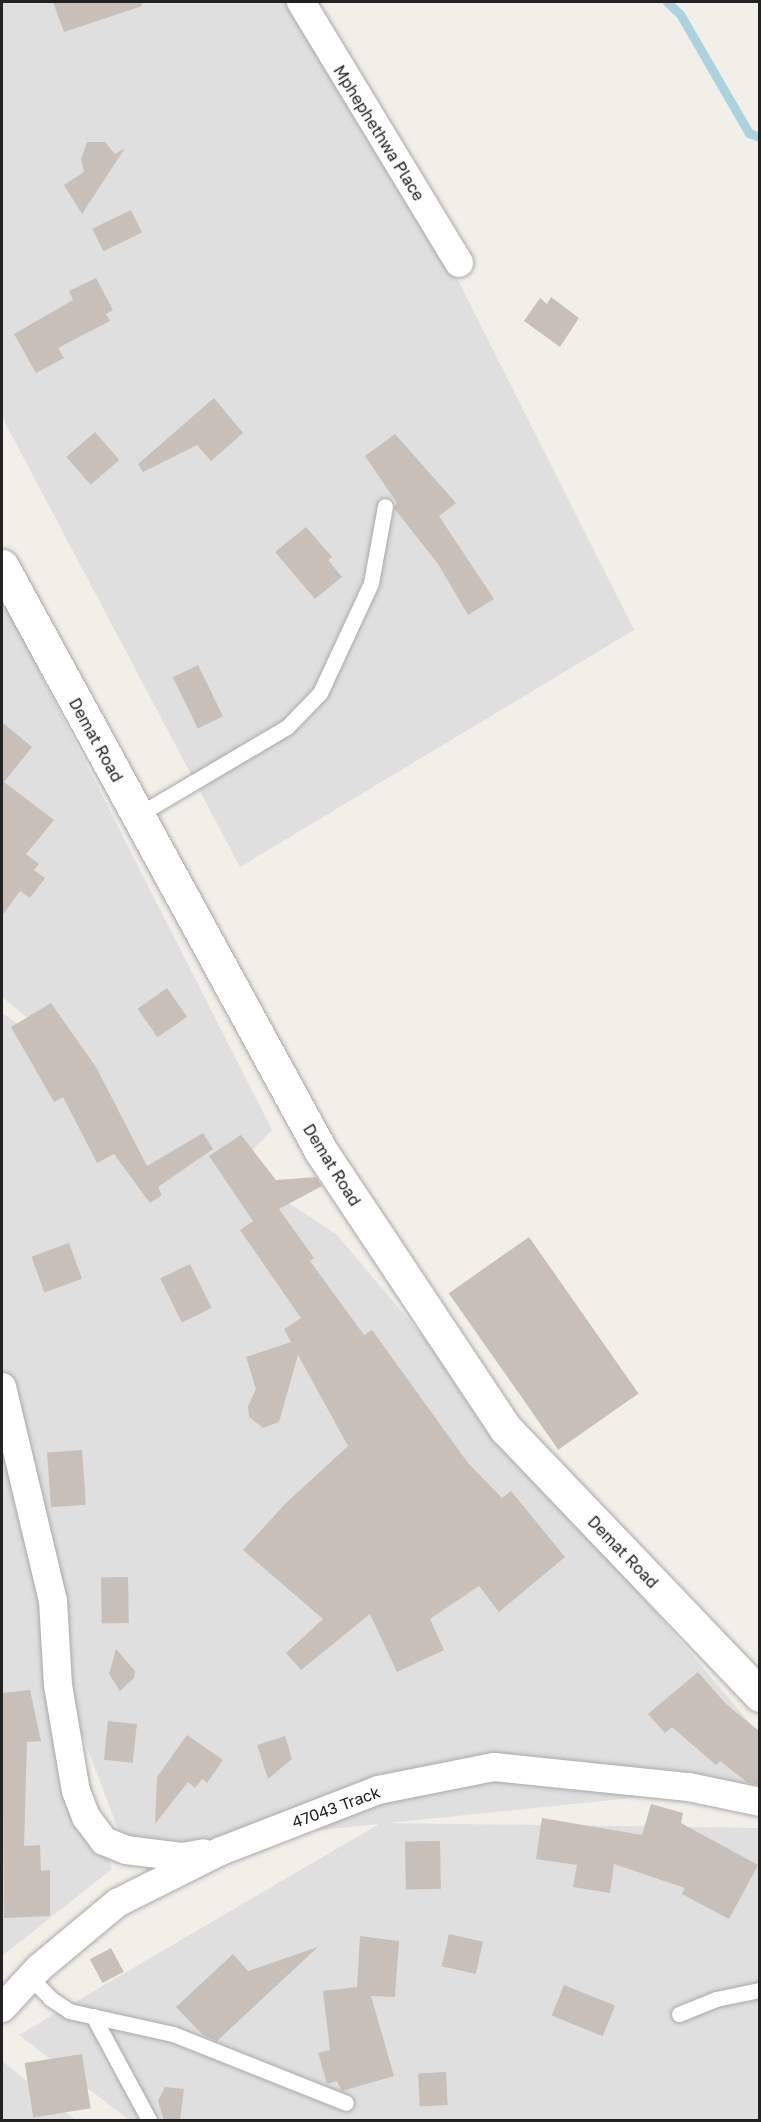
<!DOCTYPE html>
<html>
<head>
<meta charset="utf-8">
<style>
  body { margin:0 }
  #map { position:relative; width:761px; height:2122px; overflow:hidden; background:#f2efe9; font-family:"Golos Text",sans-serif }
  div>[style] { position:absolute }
  .residential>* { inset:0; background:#e0dfdf }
  .stream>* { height:9px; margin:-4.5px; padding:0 4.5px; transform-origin:4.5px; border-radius:4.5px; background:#aad3df }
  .building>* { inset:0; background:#c7bfb8; transform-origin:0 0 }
  .roads { filter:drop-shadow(0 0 2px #a9a9a9) drop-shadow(0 0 2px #a9a9a9) }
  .service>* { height:15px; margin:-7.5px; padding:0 7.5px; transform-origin:7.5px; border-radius:7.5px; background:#fff }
  .minor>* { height:28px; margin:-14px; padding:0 14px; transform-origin:14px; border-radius:14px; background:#fff }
  .tertiary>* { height:33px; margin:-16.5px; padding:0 16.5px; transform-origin:16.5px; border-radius:16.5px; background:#fff }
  span { translate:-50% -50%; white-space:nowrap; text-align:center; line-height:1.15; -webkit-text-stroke:6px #fff; paint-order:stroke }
  .street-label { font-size:16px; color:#222 }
  .frame { position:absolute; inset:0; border:3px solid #222; pointer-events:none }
</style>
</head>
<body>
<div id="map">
  <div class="residential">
    <i style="clip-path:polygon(2px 2px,318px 2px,634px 630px,240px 867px,2px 417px)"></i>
    <i style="clip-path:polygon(2px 598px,272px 1130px,235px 1168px,336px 1234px,759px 1734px,759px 1785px,388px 1823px,759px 1828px,759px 2120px,129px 2120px,19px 2035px,379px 1824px,126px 1850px,72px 1708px,112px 1869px,2px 1956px,2px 1013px,103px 1079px,2px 997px)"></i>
    <i style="clip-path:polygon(2px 2061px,76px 2120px,2px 2120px)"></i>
  </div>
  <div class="stream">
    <i style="left:667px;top:2px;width:18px;rotate:43deg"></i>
    <i style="left:680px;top:14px;width:138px;rotate:59.9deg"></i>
    <i style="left:749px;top:133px;width:12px;rotate:20deg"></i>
  </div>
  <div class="building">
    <i style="clip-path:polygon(53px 2px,141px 2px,142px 6px,64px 32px)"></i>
    <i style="clip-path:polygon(87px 142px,105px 142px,115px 154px,125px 148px,82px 214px,64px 185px,84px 172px,81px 159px)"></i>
    <i style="left:131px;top:210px;width:25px;height:43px;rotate:64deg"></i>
    <i style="clip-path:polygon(96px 278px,113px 310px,106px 314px,110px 321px,58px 348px,64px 358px,36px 373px,14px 334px,73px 300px,69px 291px)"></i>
    <i style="clip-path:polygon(551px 297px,579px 318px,560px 347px,524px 321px,540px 298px,547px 304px)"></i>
    <i style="clip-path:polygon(214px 398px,243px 433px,211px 461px,197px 445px,143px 472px,138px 464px)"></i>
    <i style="left:95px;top:432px;width:37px;height:38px;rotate:49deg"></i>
    <i style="clip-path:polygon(395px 434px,456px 503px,439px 516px,494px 599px,468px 615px,438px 564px,394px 508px,397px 503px,365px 456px)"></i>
    <i style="clip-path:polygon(306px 527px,332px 557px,328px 560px,342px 577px,315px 599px,275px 552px)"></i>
    <i style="left:198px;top:665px;width:57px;height:28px;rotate:64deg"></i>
    <i style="clip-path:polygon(2px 722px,32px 747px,4px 782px,54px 820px,26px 854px,39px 864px,34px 870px,45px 878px,30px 898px,20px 891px,2px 916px)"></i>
    <i style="left:167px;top:988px;width:35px;height:36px;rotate:55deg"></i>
    <i style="clip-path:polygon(51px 1003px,96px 1067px,147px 1166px,203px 1133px,213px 1149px,158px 1187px,162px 1195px,150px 1203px,114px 1154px,97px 1163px,63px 1097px,54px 1102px,11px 1027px)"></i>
    <i style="clip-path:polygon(241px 1135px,276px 1180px,316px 1177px,322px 1186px,279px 1209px,314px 1258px,310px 1261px,364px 1335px,372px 1330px,468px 1463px,502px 1498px,511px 1491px,565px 1557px,499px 1612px,479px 1586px,430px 1619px,444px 1650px,397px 1672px,370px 1614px,301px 1670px,286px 1653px,323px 1619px,243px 1550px,285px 1504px,348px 1446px,298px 1355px,279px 1422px,263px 1428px,249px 1417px,248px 1406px,256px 1389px,246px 1357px,291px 1342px,284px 1329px,301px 1318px,240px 1230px,253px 1221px,209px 1156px)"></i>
    <i style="left:529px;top:1237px;width:191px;height:98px;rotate:55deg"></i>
    <i style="left:69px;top:1243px;width:38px;height:40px;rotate:70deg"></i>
    <i style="left:190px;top:1264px;width:49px;height:33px;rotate:64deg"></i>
    <i style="left:82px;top:1450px;width:55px;height:35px;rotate:86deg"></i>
    <i style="left:128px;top:1577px;width:46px;height:27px;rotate:89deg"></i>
    <i style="clip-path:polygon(116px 1649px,135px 1671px,134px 1678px,120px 1691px,109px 1674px)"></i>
    <i style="clip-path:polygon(698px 1672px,725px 1703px,759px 1731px,759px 1785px,747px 1782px,720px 1761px,716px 1765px,672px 1727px,665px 1733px,648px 1714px)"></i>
    <i style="clip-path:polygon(30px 1690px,41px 1741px,27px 1742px,24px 1846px,40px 1845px,41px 1871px,50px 1870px,50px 1916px,4px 1918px,2px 1693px)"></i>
    <i style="left:108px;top:1721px;width:29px;height:39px;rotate:6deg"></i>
    <i style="clip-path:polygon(187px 1735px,223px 1760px,207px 1783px,202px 1779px,195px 1788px,188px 1782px,155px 1824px,157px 1777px)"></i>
    <i style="clip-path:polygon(285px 1736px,292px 1759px,268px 1779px,257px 1745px)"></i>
    <i style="clip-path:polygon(651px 1804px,683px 1813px,681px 1823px,758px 1865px,729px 1919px,682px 1894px,685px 1888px,614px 1864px,610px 1893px,573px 1887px,577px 1865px,536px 1859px,542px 1818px,642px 1835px)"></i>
    <i style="left:440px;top:1841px;width:48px;height:35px;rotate:89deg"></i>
    <i style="left:449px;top:1934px;width:35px;height:33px;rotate:13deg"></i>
    <i style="clip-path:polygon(360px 1936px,399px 1941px,395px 1997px,371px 1996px,394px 2076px,342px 2091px,337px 2081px,327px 2084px,318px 2053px,330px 2050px,323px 1991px,357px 1987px)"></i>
    <i style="clip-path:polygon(318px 1947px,217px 2041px,203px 2035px,176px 2007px,233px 1954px,248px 1971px)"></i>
    <i style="left:111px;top:1948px;width:27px;height:24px;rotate:62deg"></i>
    <i style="left:564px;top:1985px;width:55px;height:33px;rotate:22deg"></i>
    <i style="left:82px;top:2054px;width:55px;height:58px;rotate:81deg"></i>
    <i style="left:446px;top:2072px;width:33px;height:28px;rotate:87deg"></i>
    <i style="clip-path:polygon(165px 2087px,184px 2089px,180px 2121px,164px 2121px,158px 2101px)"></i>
  </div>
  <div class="roads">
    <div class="service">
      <i style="left:138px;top:815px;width:173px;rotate:-30.6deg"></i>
      <i style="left:287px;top:727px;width:47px;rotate:-45.9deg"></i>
      <i style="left:320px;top:693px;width:121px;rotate:-65.1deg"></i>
      <i style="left:371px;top:583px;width:78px;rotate:-79.7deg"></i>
      <i style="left:30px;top:1977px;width:29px;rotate:46deg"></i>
      <i style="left:50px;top:1998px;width:23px;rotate:34deg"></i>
      <i style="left:69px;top:2011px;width:107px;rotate:12.5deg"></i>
      <i style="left:173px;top:2034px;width:186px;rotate:21.7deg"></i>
      <i style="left:679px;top:2014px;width:40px;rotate:-22deg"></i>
      <i style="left:716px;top:1999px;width:45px;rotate:-11.6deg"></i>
      <i style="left:93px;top:2016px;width:118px;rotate:61.7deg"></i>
    </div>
    <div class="minor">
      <i style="left:301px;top:2px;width:305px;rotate:58.8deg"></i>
      <i style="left:2px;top:1387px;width:220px;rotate:76.6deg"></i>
      <i style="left:53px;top:1601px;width:84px;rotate:86.6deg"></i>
      <i style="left:58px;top:1685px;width:108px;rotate:80.4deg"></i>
      <i style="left:76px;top:1791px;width:28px;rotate:69deg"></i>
      <i style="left:86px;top:1817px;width:30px;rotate:53deg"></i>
      <i style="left:104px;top:1841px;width:24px;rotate:22deg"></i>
      <i style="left:126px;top:1850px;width:56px;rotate:7.1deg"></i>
      <i style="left:182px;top:1857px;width:22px;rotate:-10deg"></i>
      <i style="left:2px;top:2008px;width:54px;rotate:-47.2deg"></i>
      <i style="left:39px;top:1968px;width:102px;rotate:-39.8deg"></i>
      <i style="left:117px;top:1903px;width:116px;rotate:-26.6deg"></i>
      <i style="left:221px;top:1851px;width:168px;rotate:-21.2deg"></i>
      <i style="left:378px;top:1790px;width:118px;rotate:-11.2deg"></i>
      <i style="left:494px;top:1767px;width:196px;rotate:5.9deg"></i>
      <i style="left:689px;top:1787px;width:73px;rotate:11.9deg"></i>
    </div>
    <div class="tertiary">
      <i style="left:2px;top:566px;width:666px;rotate:61.4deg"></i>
      <i style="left:321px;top:1151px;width:334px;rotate:56.4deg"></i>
      <i style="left:506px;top:1429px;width:368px;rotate:46.3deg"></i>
    </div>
  </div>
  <div class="street-label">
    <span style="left:379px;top:133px;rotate:58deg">Mphephethwa Place</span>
    <span style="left:96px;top:740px;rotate:61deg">Demat Road</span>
    <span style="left:332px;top:1165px;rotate:58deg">Demat Road</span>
    <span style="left:623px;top:1552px;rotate:46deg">Demat Road</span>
    <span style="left:336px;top:1807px;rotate:-20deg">47043 Track</span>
  </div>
  <div class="frame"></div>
</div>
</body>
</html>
